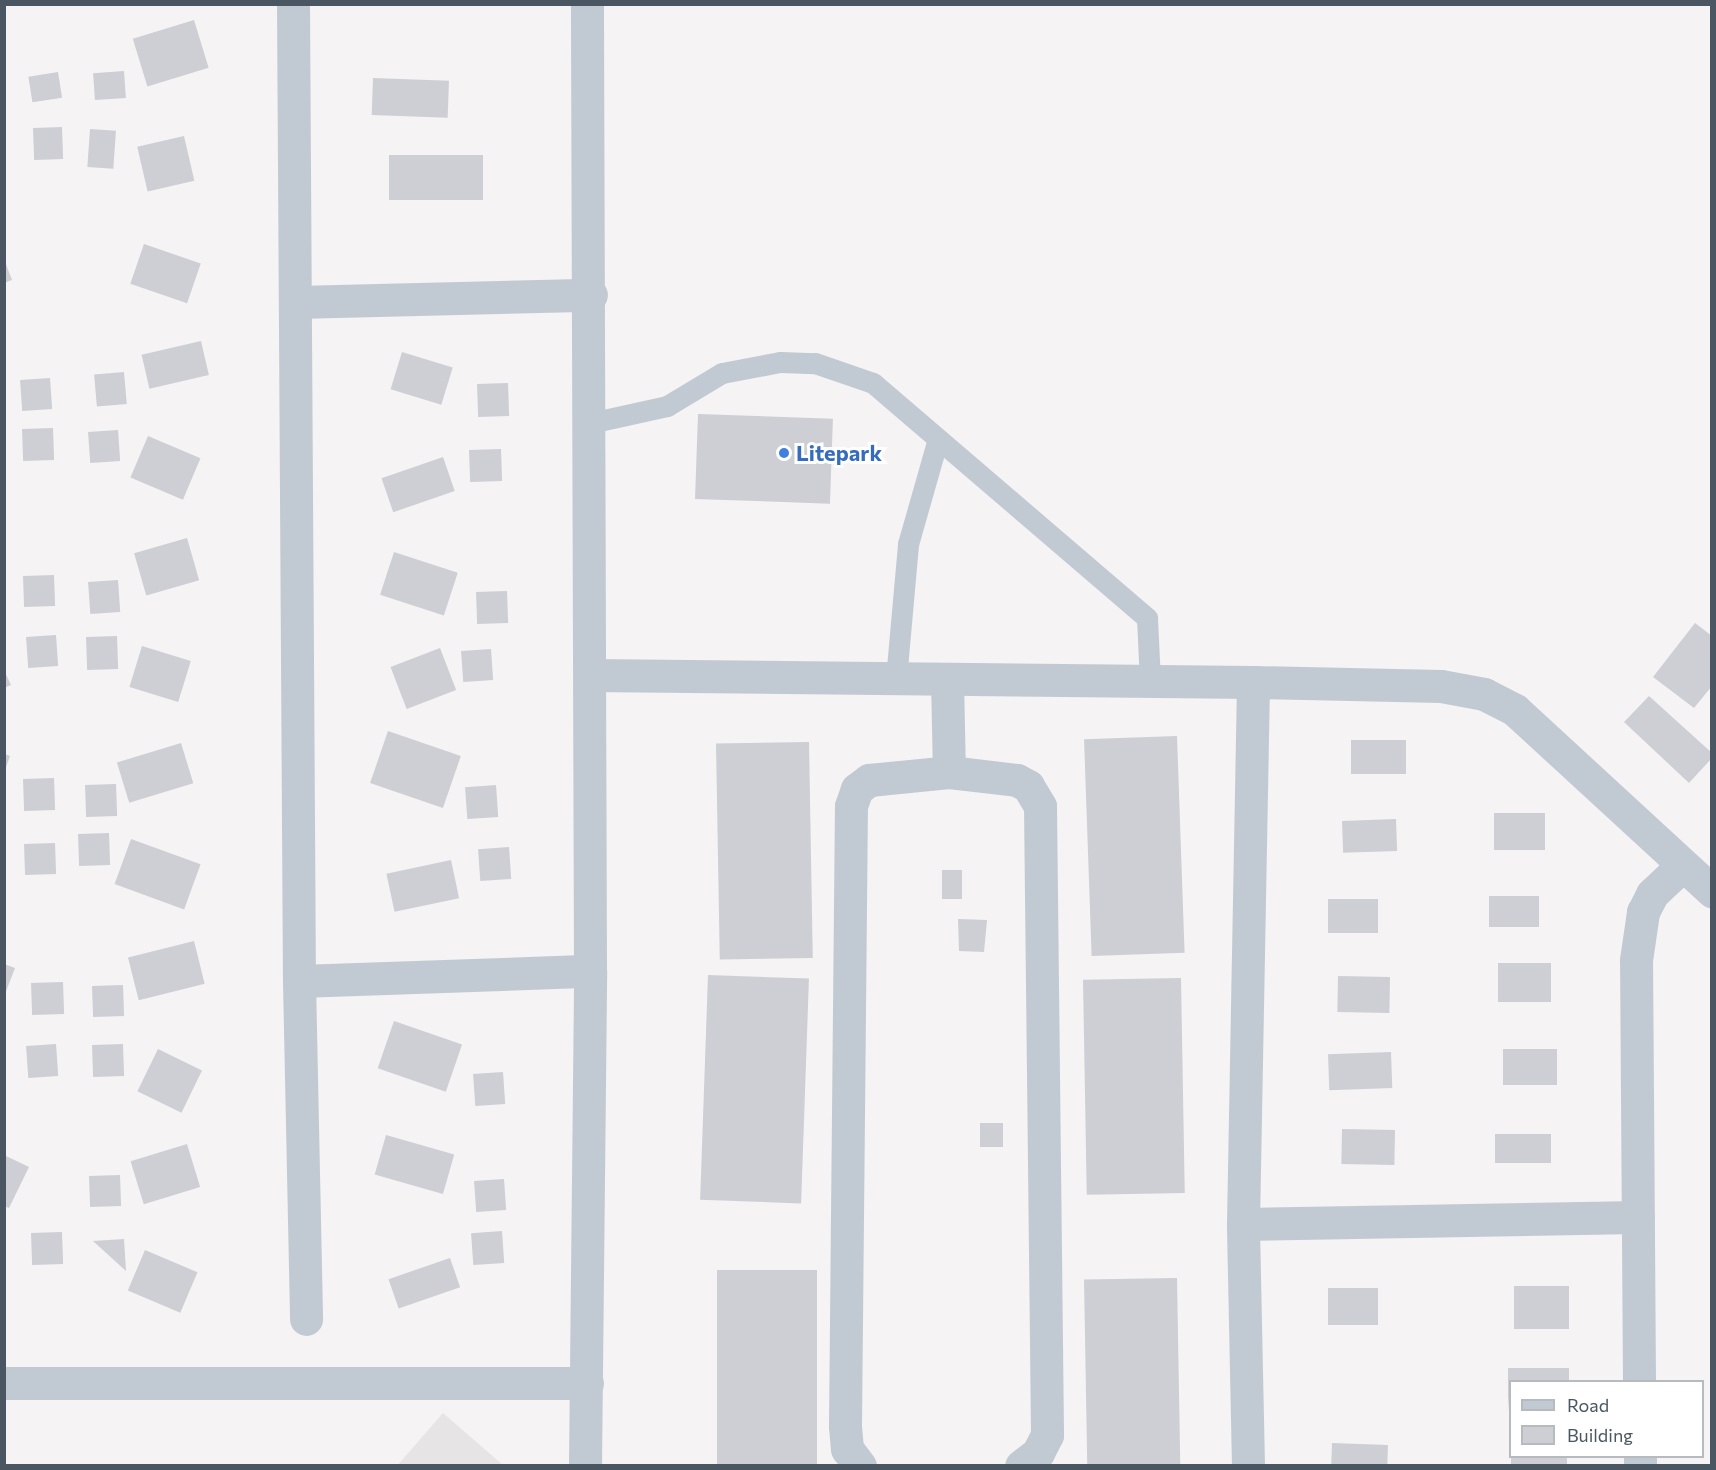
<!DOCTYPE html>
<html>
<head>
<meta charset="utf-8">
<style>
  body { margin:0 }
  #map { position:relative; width:1716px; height:1470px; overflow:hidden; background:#f5f3f3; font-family:Commissioner,sans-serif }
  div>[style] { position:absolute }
  .education>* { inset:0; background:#e6e4e5; transform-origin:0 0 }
  .building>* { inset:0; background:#cdcfd5; transform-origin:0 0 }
  .lane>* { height:21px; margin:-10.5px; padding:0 10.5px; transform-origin:10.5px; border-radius:10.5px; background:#c1cad2 }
  .street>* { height:33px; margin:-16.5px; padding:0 16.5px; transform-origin:16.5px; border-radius:16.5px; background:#c1cad2 }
  .dots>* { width:16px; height:16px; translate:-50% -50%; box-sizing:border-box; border:3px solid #fff; border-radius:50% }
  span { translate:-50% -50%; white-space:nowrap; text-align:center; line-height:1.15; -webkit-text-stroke:6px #fff; paint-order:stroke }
  .shop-label { font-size:22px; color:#366cbe; font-weight:700 }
  .left { translate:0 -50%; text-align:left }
  .frame { position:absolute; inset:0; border:6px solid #4a5661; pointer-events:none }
  .legend { position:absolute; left:1509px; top:1380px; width:195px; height:78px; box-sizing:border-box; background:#fff; border:2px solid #b7bbc0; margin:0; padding:8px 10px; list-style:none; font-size:18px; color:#4a5661 }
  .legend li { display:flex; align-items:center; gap:12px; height:30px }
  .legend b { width:30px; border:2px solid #b7bbc0 }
</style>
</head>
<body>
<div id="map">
  <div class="education">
    <i style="left:443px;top:1413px;width:79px;height:438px;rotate:41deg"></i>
  </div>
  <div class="building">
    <i style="left:194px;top:20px;width:50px;height:64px;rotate:73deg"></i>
    <i style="left:124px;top:71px;width:27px;height:31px;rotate:86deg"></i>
    <i style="left:58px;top:72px;width:26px;height:30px;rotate:81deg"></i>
    <i style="left:373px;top:78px;width:76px;height:37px;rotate:2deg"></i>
    <i style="left:62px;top:127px;width:32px;height:29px;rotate:88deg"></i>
    <i style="left:90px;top:129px;width:26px;height:38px;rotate:4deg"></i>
    <i style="left:184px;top:136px;width:46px;height:48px;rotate:77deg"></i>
    <i style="left:389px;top:155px;width:94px;height:45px"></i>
    <i style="left:144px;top:244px;width:60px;height:42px;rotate:19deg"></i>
    <i style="clip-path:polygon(4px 259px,12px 280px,4px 283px)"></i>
    <i style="left:201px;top:341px;width:35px;height:61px;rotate:77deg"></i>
    <i style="left:402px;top:352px;width:53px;height:39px;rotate:17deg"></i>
    <i style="left:124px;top:372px;width:32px;height:30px;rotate:85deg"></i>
    <i style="left:50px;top:378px;width:31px;height:30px;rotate:86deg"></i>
    <i style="left:508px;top:383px;width:33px;height:31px;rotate:88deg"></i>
    <i style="left:698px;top:414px;width:135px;height:85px;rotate:2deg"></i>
    <i style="left:53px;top:428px;width:32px;height:31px;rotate:88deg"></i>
    <i style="left:118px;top:430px;width:31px;height:30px;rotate:86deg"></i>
    <i style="left:148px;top:436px;width:57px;height:45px;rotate:23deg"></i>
    <i style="left:501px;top:449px;width:32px;height:32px;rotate:88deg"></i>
    <i style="left:443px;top:457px;width:36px;height:65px;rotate:71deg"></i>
    <i style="left:187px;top:538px;width:44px;height:55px;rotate:74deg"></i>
    <i style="left:394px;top:552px;width:67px;height:45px;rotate:18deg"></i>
    <i style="left:54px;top:575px;width:31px;height:31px;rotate:88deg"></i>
    <i style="left:118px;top:580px;width:32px;height:30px;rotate:86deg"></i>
    <i style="left:507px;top:591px;width:32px;height:31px;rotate:88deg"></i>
    <i style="clip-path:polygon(1695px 623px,1712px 636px,1712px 686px,1694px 708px,1653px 677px)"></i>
    <i style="left:56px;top:635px;width:31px;height:30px;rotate:86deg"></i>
    <i style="left:117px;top:636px;width:33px;height:31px;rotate:88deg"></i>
    <i style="left:142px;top:646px;width:51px;height:43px;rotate:17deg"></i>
    <i style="left:440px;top:648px;width:45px;height:53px;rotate:69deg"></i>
    <i style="left:491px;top:649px;width:31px;height:30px;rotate:86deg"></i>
    <i style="clip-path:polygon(4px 670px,11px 685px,4px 688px)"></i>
    <i style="clip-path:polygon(1649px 696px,1712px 753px,1712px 758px,1689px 783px,1624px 722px)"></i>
    <i style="left:388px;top:731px;width:77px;height:55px;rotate:19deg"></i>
    <i style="left:1177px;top:736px;width:217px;height:93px;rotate:88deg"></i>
    <i style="left:1351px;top:740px;width:55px;height:34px"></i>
    <i style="left:809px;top:742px;width:216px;height:93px;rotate:89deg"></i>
    <i style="left:181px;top:743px;width:42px;height:67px;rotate:73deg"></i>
    <i style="clip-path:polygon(5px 754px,10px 756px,5px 770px)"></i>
    <i style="left:54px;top:778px;width:32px;height:31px;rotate:88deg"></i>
    <i style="left:116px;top:784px;width:32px;height:31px;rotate:88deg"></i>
    <i style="left:496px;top:785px;width:32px;height:31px;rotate:86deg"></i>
    <i style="left:1494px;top:813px;width:51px;height:37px"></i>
    <i style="left:1396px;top:819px;width:32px;height:54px;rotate:88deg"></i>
    <i style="left:109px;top:833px;width:32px;height:31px;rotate:88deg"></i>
    <i style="left:131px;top:839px;width:74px;height:48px;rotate:20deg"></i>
    <i style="left:55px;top:843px;width:31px;height:31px;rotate:88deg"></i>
    <i style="left:509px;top:847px;width:32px;height:31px;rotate:86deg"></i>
    <i style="left:451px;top:860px;width:39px;height:66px;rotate:78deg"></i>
    <i style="left:942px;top:870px;width:20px;height:29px"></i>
    <i style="left:1489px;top:896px;width:50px;height:31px"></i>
    <i style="left:1328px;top:899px;width:50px;height:34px"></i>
    <i style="clip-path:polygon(958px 919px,987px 920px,984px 952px,959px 951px)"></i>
    <i style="left:194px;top:941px;width:44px;height:68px;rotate:76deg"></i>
    <i style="left:1498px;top:963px;width:53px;height:39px"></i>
    <i style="clip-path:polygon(4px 964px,15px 968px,5px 994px,4px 994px)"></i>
    <i style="left:708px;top:975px;width:101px;height:225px;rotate:2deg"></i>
    <i style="left:1338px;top:976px;width:52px;height:36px;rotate:1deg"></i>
    <i style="left:1181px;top:978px;width:215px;height:98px;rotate:89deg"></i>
    <i style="left:63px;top:982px;width:32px;height:32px;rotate:88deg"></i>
    <i style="left:123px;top:985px;width:31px;height:31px;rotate:88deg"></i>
    <i style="left:394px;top:1021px;width:72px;height:50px;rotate:19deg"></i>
    <i style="left:56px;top:1044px;width:32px;height:30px;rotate:86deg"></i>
    <i style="left:123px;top:1044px;width:32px;height:31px;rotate:88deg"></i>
    <i style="left:158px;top:1049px;width:49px;height:47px;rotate:26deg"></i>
    <i style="left:1503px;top:1049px;width:54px;height:36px"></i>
    <i style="left:1391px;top:1052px;width:36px;height:63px;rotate:88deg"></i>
    <i style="left:503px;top:1072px;width:32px;height:30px;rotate:86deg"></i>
    <i style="left:980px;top:1123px;width:23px;height:24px"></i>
    <i style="left:1342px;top:1129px;width:53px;height:35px;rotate:1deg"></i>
    <i style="left:1495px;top:1134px;width:56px;height:29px"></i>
    <i style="left:386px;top:1135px;width:71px;height:41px;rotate:16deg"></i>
    <i style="left:187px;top:1144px;width:45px;height:59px;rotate:73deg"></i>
    <i style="clip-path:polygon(4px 1155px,29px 1167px,9px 1208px,4px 1206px)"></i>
    <i style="left:120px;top:1175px;width:31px;height:31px;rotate:88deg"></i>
    <i style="left:504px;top:1179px;width:31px;height:30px;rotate:86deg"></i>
    <i style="left:502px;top:1231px;width:32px;height:31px;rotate:86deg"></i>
    <i style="left:62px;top:1232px;width:32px;height:31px;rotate:88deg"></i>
    <i style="clip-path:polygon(124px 1239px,126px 1271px,93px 1241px)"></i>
    <i style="left:145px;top:1250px;width:57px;height:44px;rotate:23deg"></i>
    <i style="left:450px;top:1258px;width:31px;height:65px;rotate:71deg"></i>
    <i style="left:717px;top:1270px;width:100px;height:196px"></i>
    <i style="left:1177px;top:1278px;width:188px;height:93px;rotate:89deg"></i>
    <i style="left:1514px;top:1286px;width:55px;height:43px"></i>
    <i style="left:1328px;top:1288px;width:50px;height:37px"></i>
    <i style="clip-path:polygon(1508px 1368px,1569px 1368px,1569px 1382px,1510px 1382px,1508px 1411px)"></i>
    <i style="left:1332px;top:1443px;width:56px;height:23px;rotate:2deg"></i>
    <i style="left:1511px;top:1456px;width:56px;height:10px"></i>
  </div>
  <div class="lane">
    <i style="left:590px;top:423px;width:79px;rotate:-12.4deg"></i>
    <i style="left:667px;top:406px;width:64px;rotate:-31deg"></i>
    <i style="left:722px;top:373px;width:59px;rotate:-10.7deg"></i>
    <i style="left:780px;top:362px;width:35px;rotate:2deg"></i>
    <i style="left:815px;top:363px;width:61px;rotate:19deg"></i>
    <i style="left:873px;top:383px;width:361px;rotate:40.6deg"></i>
    <i style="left:1147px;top:618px;width:63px;rotate:87.3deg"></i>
    <i style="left:896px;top:679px;width:136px;rotate:-84.9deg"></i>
    <i style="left:908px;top:544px;width:109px;rotate:-74.1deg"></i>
  </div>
  <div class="street">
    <i style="left:293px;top:4px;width:977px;rotate:89.65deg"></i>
    <i style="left:299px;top:981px;width:338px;rotate:88.8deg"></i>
    <i style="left:296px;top:302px;width:295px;rotate:-1.4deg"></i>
    <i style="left:590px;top:675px;width:663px;rotate:0.6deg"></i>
    <i style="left:1253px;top:682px;width:188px;rotate:1.2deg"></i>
    <i style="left:1441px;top:686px;width:44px;rotate:10.5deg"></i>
    <i style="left:1484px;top:694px;width:35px;rotate:27deg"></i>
    <i style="left:1515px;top:710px;width:268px;rotate:42.6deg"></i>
    <i style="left:947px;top:679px;width:93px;rotate:88.8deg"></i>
    <i style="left:299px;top:981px;width:291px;rotate:-2deg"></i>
    <i style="left:1243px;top:1224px;width:395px;rotate:-1deg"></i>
    <i style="left:1639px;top:1382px;width:422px;rotate:-90.4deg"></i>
    <i style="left:1636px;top:960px;width:49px;rotate:-81.7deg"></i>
    <i style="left:1643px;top:912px;width:20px;rotate:-63deg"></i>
    <i style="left:1652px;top:894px;width:42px;rotate:-43.1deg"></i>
    <i style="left:4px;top:1383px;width:583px"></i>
    <i style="left:1640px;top:1456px;width:10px;rotate:90deg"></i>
    <i style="left:585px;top:1466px;width:495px;rotate:-89.4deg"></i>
    <i style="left:590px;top:971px;width:967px;rotate:-90.18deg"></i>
    <i style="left:860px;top:1466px;width:21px;rotate:-127deg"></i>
    <i style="left:847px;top:1449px;width:23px;rotate:-95deg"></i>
    <i style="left:845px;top:1426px;width:620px;rotate:-89.45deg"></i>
    <i style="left:851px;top:806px;width:18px;rotate:-71deg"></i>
    <i style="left:857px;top:789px;width:15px;rotate:-37deg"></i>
    <i style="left:869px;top:780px;width:80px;rotate:-5.7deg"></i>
    <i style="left:949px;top:772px;width:68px;rotate:6.7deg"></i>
    <i style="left:1017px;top:780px;width:13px;rotate:29deg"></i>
    <i style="left:1028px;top:786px;width:23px;rotate:59deg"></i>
    <i style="left:1040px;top:806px;width:629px;rotate:89.36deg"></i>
    <i style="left:1047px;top:1435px;width:20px;rotate:117deg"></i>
    <i style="left:1038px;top:1453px;width:21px;rotate:143deg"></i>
    <i style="left:1248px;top:1466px;width:242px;rotate:-91.2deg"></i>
    <i style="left:1243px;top:1224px;width:542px;rotate:-88.94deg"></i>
  </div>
  <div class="dots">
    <i style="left:784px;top:453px;background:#3f7fe0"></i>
  </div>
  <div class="shop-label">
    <span class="left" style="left:796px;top:453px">Litepark</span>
  </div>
  <div class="frame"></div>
  <ul class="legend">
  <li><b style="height:8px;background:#c1cad2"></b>Road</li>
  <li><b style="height:16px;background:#cdcfd5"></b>Building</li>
  </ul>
</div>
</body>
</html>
